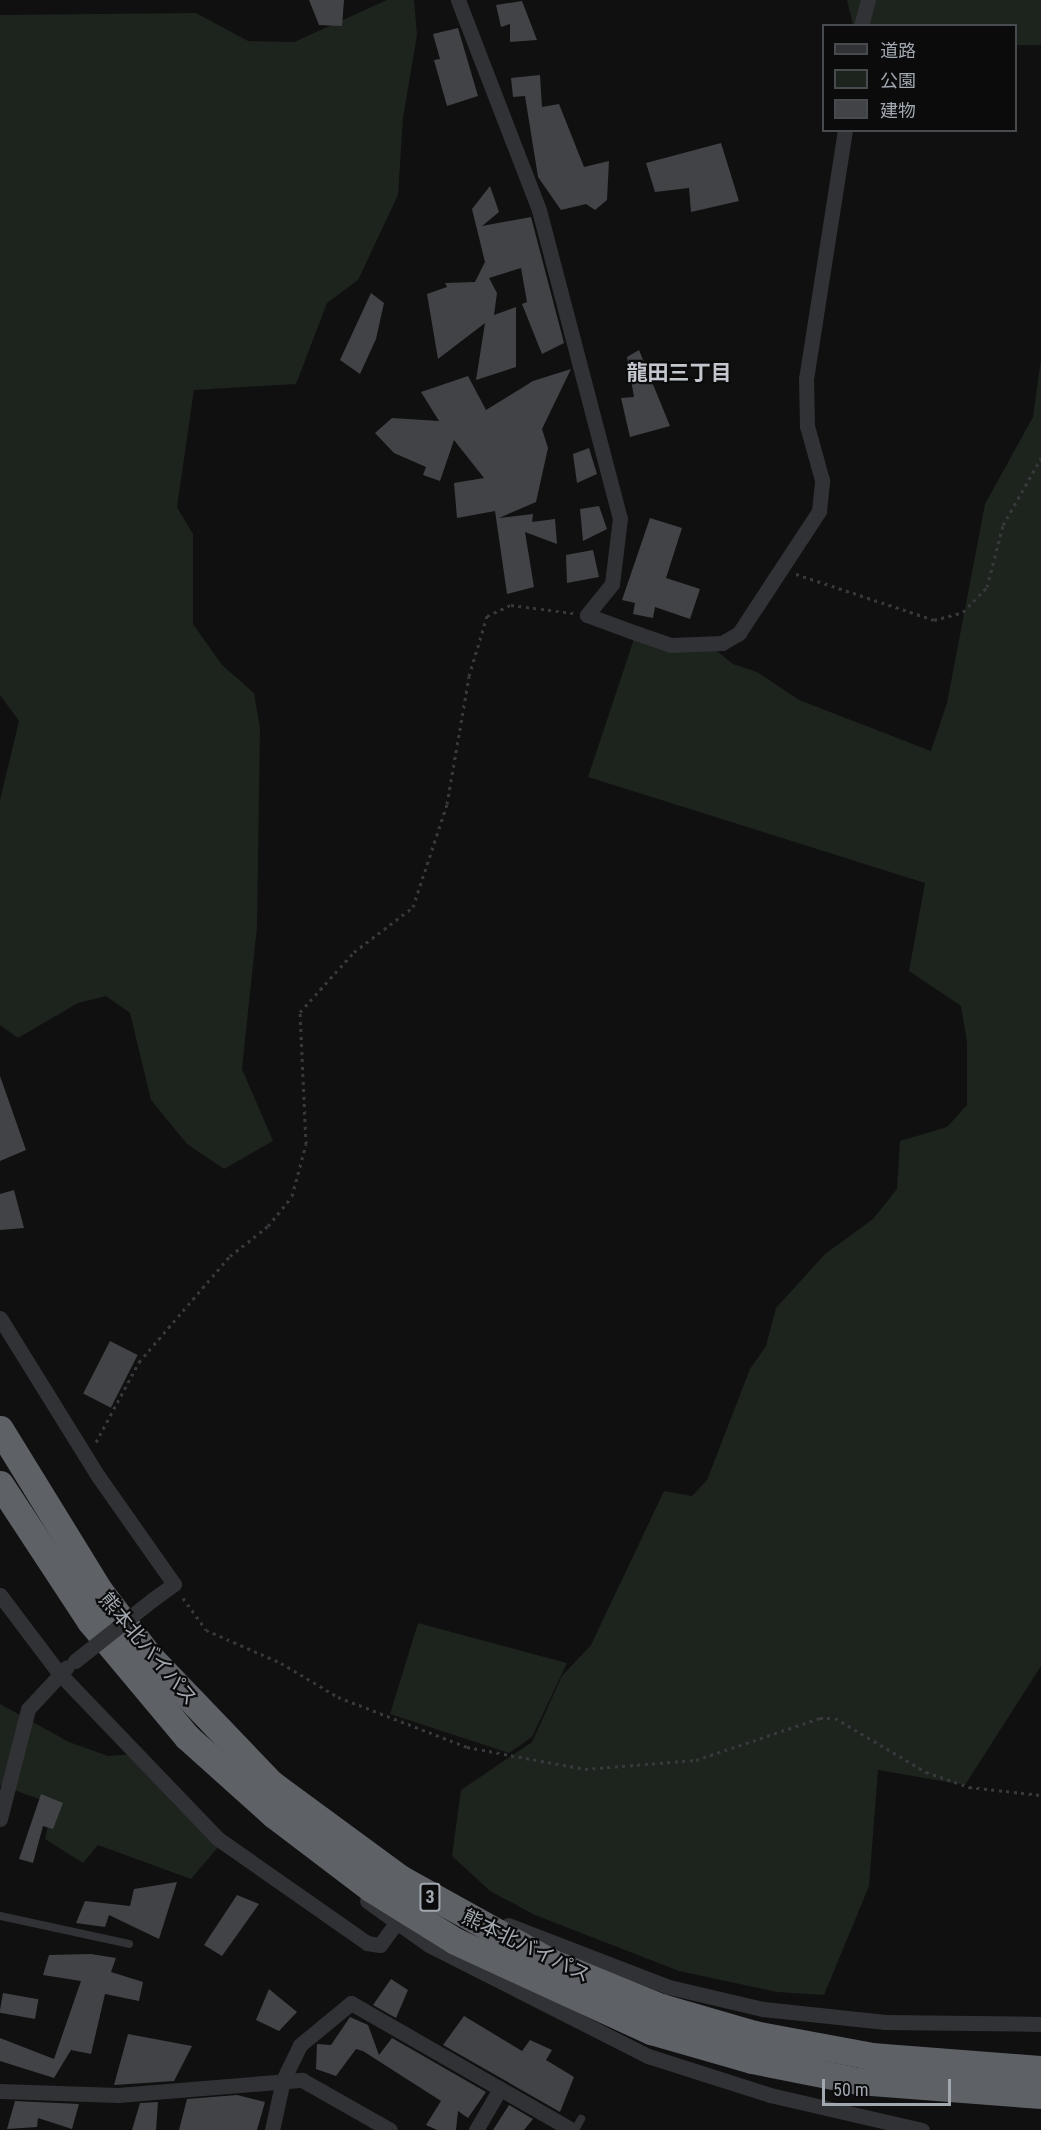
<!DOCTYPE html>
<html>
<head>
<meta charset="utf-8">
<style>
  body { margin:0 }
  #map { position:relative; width:1041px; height:2130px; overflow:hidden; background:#101011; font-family:"Roboto Condensed","Noto Sans JP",sans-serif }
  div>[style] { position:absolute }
  .green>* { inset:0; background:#1d231d }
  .building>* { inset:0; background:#414346; transform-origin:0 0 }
  .path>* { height:3px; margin-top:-1.5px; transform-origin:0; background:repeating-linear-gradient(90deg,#37393c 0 3px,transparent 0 7.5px) }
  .lane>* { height:8px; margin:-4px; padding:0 4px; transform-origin:4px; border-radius:4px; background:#313235 }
  .street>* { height:15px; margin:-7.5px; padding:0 7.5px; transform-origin:7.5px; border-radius:7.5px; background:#313235 }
  .highway>* { height:27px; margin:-13.5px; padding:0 13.5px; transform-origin:13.5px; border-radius:13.5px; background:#5e6166 }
  .street-bridge>* { height:15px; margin:-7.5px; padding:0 7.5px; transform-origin:7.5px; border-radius:7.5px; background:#313235 }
  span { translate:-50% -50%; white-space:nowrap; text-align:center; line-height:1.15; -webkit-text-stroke:4.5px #0b0b0c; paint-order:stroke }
  .shield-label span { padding:2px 4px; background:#0b0b0c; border:2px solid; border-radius:4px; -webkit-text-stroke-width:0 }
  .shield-label { font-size:18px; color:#a2a8b0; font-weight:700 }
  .street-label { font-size:20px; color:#a2a8b0 }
  .neighbourhood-label { font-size:21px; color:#c3c7cd; font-weight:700 }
  .legend { position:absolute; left:822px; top:24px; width:195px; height:108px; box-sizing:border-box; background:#0b0b0c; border:2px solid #474a4e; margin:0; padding:8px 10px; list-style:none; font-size:18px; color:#a2a8b0 }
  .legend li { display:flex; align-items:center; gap:12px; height:30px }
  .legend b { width:30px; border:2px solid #474a4e }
  .scale { position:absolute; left:822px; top:2079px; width:129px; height:27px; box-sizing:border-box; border:3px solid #a2a8b0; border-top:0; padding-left:8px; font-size:18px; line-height:21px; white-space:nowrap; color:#a2a8b0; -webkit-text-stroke:4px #0b0b0c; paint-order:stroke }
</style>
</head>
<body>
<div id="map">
  <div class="green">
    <i style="clip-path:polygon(387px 0,414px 0,417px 35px,403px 118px,398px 195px,358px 280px,327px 303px,296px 384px,194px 390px,177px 507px,193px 534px,193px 624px,222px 665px,254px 693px,260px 728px,257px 927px,242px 1069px,273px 1141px,224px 1169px,187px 1144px,151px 1100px,130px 1013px,106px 996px,78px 1003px,18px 1038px,0 1025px,0 800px,19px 721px,0 695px,0 15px,196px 13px,248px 41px,294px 42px)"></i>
    <i style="clip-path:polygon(847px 0,1041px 0,1041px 45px,1016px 45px,1016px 26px,853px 25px)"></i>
    <i style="clip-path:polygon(1041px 359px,1041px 1666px,965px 1785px,878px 1770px,869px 1886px,824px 1995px,777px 1992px,679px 1971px,535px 1915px,490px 1891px,452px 1856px,461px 1790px,532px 1742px,562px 1676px,591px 1645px,664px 1491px,692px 1496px,707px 1480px,750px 1369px,766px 1346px,776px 1308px,825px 1254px,873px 1219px,897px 1189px,900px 1141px,947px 1127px,967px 1105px,967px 1042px,961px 1006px,909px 971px,925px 883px,588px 777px,636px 633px,708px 644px,733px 664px,757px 672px,799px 700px,931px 751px,947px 703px,985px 504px,1033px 417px)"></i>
    <i style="clip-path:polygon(418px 1623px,567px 1663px,532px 1737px,509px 1753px,390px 1714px)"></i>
    <i style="clip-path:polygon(0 1704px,69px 1742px,108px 1756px,135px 1754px,219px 1846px,191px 1879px,98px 1845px,83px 1863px,45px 1839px,53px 1804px,0 1785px)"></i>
  </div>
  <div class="building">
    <i style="clip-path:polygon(309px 0,344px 0,342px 26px,319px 25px)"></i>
    <i style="clip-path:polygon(522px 1px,537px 40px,510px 42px,510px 24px,501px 27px,496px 5px)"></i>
    <i style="clip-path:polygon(458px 28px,478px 96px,447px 106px,434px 60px,440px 59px,433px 34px)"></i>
    <i style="clip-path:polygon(540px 75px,542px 107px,559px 104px,584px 167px,609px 161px,607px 200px,595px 210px,586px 204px,561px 210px,538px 177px,525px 96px,513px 97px,511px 78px)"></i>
    <i style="clip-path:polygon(721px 143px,739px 201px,691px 212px,689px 188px,655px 192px,646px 163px)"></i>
    <i style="clip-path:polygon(490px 186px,499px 212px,482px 226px,531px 217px,564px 343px,542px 354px,522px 304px,527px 302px,521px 268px,489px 278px,497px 293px,494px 315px,516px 307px,516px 367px,476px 380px,485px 323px,438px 359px,427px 294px,447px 287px,445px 283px,475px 282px,485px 262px,472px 209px)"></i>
    <i style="clip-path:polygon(371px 293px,384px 303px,376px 339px,360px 374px,340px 360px)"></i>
    <i style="clip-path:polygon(639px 350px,670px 426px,630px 437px,621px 398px,634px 397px,627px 357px)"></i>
    <i style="clip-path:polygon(571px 369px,542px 429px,548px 448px,536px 502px,499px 518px,533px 514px,532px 522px,555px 519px,557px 544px,525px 532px,534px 587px,507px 594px,495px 511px,457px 518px,454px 483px,484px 478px,454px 440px,440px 481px,423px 475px,426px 467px,394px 453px,375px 433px,392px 418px,439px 421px,421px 392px,468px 376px,486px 410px,533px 381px)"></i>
    <i style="clip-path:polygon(589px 448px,597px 474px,577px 483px,573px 454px)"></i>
    <i style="clip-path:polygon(599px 506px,607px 529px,583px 541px,580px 509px)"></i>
    <i style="clip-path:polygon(650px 518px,682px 528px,666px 578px,700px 589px,690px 619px,655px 607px,653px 618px,633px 614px,635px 603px,622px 600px)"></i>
    <i style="clip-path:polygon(593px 550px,599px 577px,567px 583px,566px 555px)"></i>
    <i style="clip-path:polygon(0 1076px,26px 1150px,0 1161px)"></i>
    <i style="clip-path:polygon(14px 1190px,24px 1228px,0 1230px,0 1194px)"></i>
    <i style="left:110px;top:1341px;width:31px;height:59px;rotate:27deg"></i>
    <i style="clip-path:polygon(41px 1794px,63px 1803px,53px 1829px,43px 1826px,33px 1863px,19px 1859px)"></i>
    <i style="clip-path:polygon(177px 1882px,159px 1939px,109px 1915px,105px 1927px,76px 1923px,85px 1901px,130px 1906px,134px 1889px)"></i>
    <i style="clip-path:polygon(237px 1895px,259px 1904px,222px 1956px,204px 1945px)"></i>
    <i style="clip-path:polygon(91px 1954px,116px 1958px,111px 1972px,143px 1982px,139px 2001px,105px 1994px,91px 2054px,71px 2050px,54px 2078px,0 2061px,0 2038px,54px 2059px,81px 1981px,43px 1975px,49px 1955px)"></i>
    <i style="clip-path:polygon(391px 1979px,408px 1990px,396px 2018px,373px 2005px)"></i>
    <i style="clip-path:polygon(269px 1989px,297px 2012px,279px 2031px,256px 2020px)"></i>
    <i style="left:3px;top:1993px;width:36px;height:20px;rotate:10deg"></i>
    <i style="clip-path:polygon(464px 2016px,522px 2051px,530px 2040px,552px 2050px,546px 2060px,574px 2077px,560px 2112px,443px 2045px)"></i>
    <i style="clip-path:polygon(350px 2017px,368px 2025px,379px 2055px,392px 2038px,486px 2092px,468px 2118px,458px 2111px,456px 2130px,437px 2130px,426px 2125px,441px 2101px,363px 2051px,356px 2049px,336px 2076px,316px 2069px,317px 2044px,331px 2045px)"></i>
    <i style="clip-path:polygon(128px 2034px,192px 2046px,174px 2081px,114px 2085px)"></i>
    <i style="clip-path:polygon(237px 2095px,265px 2102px,257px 2130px,179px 2130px,187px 2099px)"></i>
    <i style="clip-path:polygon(15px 2101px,79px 2104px,72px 2129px,38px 2118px,37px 2127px,7px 2129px)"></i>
    <i style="clip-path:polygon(158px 2102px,156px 2130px,132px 2130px,140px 2103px)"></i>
    <i style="clip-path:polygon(509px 2105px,533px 2119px,524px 2130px,493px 2130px)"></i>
  </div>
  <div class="path">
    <i style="left:796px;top:574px;width:145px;rotate:18.4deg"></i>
    <i style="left:934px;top:620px;width:30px;rotate:-15deg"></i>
    <i style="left:963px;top:612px;width:35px;rotate:-46deg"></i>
    <i style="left:987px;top:587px;width:64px;rotate:-75.5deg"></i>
    <i style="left:1003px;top:525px;width:77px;rotate:-60.4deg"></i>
    <i style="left:96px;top:1442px;width:91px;rotate:-61.7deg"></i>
    <i style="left:139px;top:1362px;width:140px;rotate:-49.4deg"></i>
    <i style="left:230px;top:1256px;width:48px;rotate:-38.3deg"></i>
    <i style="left:268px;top:1226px;width:38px;rotate:-51deg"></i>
    <i style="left:292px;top:1196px;width:54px;rotate:-74.9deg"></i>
    <i style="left:306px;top:1144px;width:132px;rotate:-92.6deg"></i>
    <i style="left:300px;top:1012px;width:81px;rotate:-48deg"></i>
    <i style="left:354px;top:952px;width:74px;rotate:-37.3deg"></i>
    <i style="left:413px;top:907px;width:108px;rotate:-71.7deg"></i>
    <i style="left:447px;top:804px;width:130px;rotate:-80.2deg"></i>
    <i style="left:469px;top:676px;width:63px;rotate:-73.3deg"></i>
    <i style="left:487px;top:616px;width:26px;rotate:-25deg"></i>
    <i style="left:511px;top:605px;width:63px;rotate:7.4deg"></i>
    <i style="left:183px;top:1598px;width:39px;rotate:54deg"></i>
    <i style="left:206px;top:1630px;width:82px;rotate:23.7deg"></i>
    <i style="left:281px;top:1663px;width:66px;rotate:30.8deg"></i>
    <i style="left:338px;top:1697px;width:138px;rotate:21.2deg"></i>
    <i style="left:467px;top:1747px;width:120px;rotate:10.6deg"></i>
    <i style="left:585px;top:1769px;width:111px;rotate:-4.6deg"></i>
    <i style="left:696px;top:1760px;width:131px;rotate:-18.7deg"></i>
    <i style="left:820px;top:1718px;width:15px"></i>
    <i style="left:835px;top:1718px;width:106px;rotate:30.7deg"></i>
    <i style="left:926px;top:1772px;width:46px;rotate:19.2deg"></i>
    <i style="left:969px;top:1787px;width:72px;rotate:6.3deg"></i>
  </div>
  <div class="lane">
    <i style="left:0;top:1916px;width:132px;rotate:12.2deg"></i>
    <i style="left:575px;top:2130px;width:13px;rotate:-61deg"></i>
  </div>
  <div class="street">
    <i style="left:458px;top:0;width:225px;rotate:68.9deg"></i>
    <i style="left:539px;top:210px;width:318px;rotate:75.3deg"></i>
    <i style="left:620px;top:518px;width:66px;rotate:96.9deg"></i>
    <i style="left:612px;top:584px;width:40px;rotate:129deg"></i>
    <i style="left:587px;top:615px;width:52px;rotate:20.2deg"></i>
    <i style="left:636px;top:633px;width:37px;rotate:19deg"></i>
    <i style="left:671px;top:645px;width:51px;rotate:-2.2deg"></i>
    <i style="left:722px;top:643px;width:20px;rotate:-30deg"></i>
    <i style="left:739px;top:633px;width:146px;rotate:-56.7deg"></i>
    <i style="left:819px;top:511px;width:31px;rotate:-84deg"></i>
    <i style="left:822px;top:480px;width:56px;rotate:-105.5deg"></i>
    <i style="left:807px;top:426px;width:47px;rotate:-91.2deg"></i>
    <i style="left:806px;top:379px;width:252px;rotate:-81.1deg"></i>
    <i style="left:861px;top:26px;width:27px;rotate:-75deg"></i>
    <i style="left:0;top:1318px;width:186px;rotate:58.2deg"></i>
    <i style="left:98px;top:1476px;width:132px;rotate:54.9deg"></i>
    <i style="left:174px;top:1584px;width:27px;rotate:144deg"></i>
    <i style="left:0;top:1595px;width:98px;rotate:52.9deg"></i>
    <i style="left:59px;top:1673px;width:228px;rotate:46.2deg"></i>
    <i style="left:217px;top:1838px;width:183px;rotate:35deg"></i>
    <i style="left:367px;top:1943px;width:13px;rotate:9deg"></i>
    <i style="left:380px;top:1945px;width:29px;rotate:-54deg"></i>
    <i style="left:0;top:1819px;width:114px;rotate:-75.7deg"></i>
    <i style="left:28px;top:1709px;width:57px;rotate:-47.1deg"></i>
    <i style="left:367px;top:1901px;width:76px;rotate:35.4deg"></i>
    <i style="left:429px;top:1945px;width:246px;rotate:26.9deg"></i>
    <i style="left:648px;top:2056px;width:128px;rotate:17.7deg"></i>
    <i style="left:770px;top:2095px;width:156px;rotate:13deg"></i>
    <i style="left:508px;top:1925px;width:173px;rotate:21.1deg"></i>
    <i style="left:669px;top:1987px;width:97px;rotate:13.2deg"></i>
    <i style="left:763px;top:2009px;width:123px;rotate:6.1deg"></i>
    <i style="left:885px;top:2022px;width:156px;rotate:0.7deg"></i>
    <i style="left:0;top:2091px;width:118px;rotate:1.9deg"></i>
    <i style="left:118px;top:2095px;width:185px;rotate:-4.7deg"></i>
    <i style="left:302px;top:2080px;width:101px;rotate:29.6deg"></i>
    <i style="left:272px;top:2130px;width:51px;rotate:-77.6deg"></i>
    <i style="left:283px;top:2080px;width:39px;rotate:-64deg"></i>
    <i style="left:300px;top:2045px;width:66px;rotate:-39.5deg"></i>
    <i style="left:351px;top:2003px;width:255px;rotate:29.9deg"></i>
    <i style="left:476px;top:2130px;width:48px;rotate:-59.7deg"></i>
  </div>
  <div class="highway">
    <i style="left:0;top:1429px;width:189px;rotate:58.4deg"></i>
    <i style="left:99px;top:1590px;width:84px;rotate:52.7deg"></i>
    <i style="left:150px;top:1657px;width:176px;rotate:46.2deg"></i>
    <i style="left:272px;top:1784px;width:159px;rotate:36.3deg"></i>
    <i style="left:400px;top:1878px;width:175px;rotate:29.1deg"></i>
    <i style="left:553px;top:1963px;width:117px;rotate:22.2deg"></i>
    <i style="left:661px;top:2007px;width:97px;rotate:16.2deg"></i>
    <i style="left:754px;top:2034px;width:119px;rotate:10.6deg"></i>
    <i style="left:871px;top:2056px;width:170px;rotate:4.4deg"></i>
    <i style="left:0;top:1484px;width:164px;rotate:56.7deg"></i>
    <i style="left:90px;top:1621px;width:151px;rotate:50.1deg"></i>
    <i style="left:187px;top:1737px;width:117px;rotate:41.9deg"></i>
    <i style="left:274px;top:1815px;width:121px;rotate:37.2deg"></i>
    <i style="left:370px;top:1888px;width:100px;rotate:31.9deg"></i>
    <i style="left:455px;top:1941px;width:216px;rotate:24.7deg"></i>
    <i style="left:651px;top:2031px;width:105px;rotate:16deg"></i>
    <i style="left:752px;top:2060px;width:108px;rotate:11.2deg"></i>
    <i style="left:858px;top:2081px;width:184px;rotate:4.4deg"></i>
  </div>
  <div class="street-bridge">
    <i style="left:75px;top:1661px;width:98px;rotate:-38.4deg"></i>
  </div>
  <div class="shield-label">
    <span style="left:430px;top:1897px">3</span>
  </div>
  <div class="street-label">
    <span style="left:148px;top:1649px;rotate:50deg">熊本北バイパス</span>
    <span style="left:526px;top:1946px;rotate:26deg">熊本北バイパス</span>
  </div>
  <div class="neighbourhood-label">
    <span style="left:679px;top:373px">龍田三丁目</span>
  </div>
  <ul class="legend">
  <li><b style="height:8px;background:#313235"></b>道路</li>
  <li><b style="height:16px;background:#1d231d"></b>公園</li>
  <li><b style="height:16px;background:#414346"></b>建物</li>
  </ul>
  <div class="scale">50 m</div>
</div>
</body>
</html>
